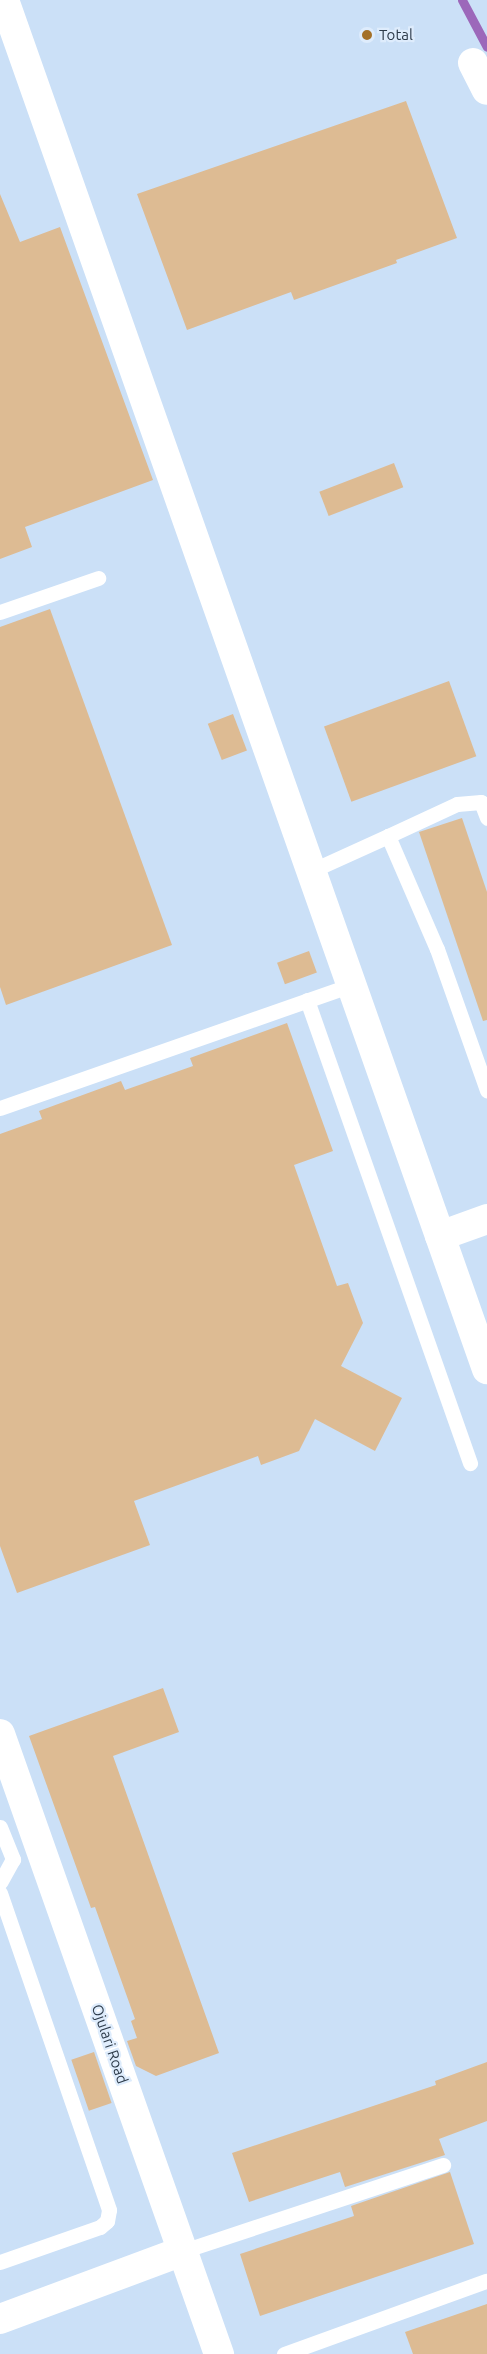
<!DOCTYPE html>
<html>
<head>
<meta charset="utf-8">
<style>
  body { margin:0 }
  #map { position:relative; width:487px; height:2354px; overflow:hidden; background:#cbe0f7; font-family:Ubuntu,sans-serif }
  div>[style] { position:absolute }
  .stream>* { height:9px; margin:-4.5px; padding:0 4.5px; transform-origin:4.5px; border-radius:4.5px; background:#9c68ba }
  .building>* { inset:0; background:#ddbb93; transform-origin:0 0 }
  .lane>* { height:15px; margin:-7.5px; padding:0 7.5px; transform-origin:7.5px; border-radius:7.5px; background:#fff }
  .street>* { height:30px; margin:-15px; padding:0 15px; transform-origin:15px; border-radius:15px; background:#fff }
  .dots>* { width:16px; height:16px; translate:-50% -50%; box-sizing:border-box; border:3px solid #deecfc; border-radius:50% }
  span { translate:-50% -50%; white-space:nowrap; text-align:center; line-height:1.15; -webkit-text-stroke:4.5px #deecfc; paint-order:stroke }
  .poi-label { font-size:15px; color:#2c3a49 }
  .left { translate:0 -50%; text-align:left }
  .street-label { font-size:15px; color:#2c3a49 }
</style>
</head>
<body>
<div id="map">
  <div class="stream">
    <i style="left:462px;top:0;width:53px;rotate:62deg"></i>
  </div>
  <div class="building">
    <i style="clip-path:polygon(406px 101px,457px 238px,396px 260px,397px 263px,294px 300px,291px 292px,187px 330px,137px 194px)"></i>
    <i style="clip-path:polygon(0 194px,20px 242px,60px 227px,153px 480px,25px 527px,32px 547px,0 559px)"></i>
    <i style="left:394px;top:463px;width:26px;height:80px;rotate:69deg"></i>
    <i style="clip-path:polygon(50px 609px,172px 945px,6px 1005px,0 987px,0 627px)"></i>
    <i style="left:449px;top:681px;width:80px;height:133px;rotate:70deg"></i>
    <i style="left:233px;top:714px;width:39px;height:27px;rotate:69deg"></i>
    <i style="clip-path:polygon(462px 818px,487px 892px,487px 1020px,483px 1021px,419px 832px)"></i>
    <i style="left:309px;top:951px;width:23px;height:34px;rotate:70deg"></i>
    <i style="clip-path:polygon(287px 1023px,333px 1151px,294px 1165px,337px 1286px,348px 1283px,363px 1323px,341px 1366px,402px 1398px,375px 1451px,315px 1419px,299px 1451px,261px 1465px,258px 1456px,134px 1501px,150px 1545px,17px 1593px,0 1546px,0 1134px,42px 1119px,39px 1111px,121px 1081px,125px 1090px,193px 1066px,190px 1058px)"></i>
    <i style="clip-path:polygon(163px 1688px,179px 1732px,113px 1756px,219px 2053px,156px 2076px,136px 2066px,127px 2041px,137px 2038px,131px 2021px,135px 2019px,95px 1907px,91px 1908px,29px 1736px)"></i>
    <i style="left:94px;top:2052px;width:54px;height:24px;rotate:71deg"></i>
    <i style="clip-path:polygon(487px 2062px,487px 2121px,439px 2139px,445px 2155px,345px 2187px,340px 2172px,249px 2202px,232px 2153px,436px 2085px,435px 2081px)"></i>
    <i style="clip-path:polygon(450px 2172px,474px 2244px,260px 2316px,240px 2254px,354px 2216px,351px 2206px)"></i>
    <i style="clip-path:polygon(487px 2304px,487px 2354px,413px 2354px,405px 2332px)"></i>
  </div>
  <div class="lane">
    <i style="left:0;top:612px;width:104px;rotate:-19.1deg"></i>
    <i style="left:388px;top:836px;width:76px;rotate:-24.9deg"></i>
    <i style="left:457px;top:804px;width:24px;rotate:-5deg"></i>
    <i style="left:481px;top:802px;width:17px;rotate:69deg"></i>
    <i style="left:311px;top:871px;width:85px;rotate:-24.4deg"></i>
    <i style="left:388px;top:836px;width:123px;rotate:66.6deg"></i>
    <i style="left:437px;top:949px;width:150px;rotate:70.5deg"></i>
    <i style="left:307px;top:1000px;width:491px;rotate:70.6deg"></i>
    <i style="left:0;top:1108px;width:372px;rotate:-19.3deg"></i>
    <i style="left:0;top:1827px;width:35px;rotate:68deg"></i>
    <i style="left:13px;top:1859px;width:26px;rotate:119deg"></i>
    <i style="left:0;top:1893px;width:335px;rotate:71deg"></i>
    <i style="left:109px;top:2210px;width:11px;rotate:100deg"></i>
    <i style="left:107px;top:2221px;width:9px;rotate:139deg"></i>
    <i style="left:100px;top:2227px;width:106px;rotate:160.7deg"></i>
    <i style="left:183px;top:2251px;width:274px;rotate:-18.3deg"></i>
    <i style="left:284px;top:2354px;width:215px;rotate:-19.9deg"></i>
  </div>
  <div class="street">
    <i style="left:4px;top:0;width:1452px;rotate:70.57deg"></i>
    <i style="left:473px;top:63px;width:30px;rotate:63deg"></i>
    <i style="left:440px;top:1236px;width:50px;rotate:-19.9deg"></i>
    <i style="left:0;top:1734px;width:658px;rotate:70.55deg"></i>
    <i style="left:0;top:2319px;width:195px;rotate:-20.4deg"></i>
  </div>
  <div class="dots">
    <i style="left:367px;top:35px;background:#a37027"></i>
  </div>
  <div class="poi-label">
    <span class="left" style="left:379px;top:35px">Total</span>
  </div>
  <div class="street-label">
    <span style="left:110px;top:2044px;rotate:71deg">Ojulari Road</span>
  </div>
</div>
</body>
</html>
